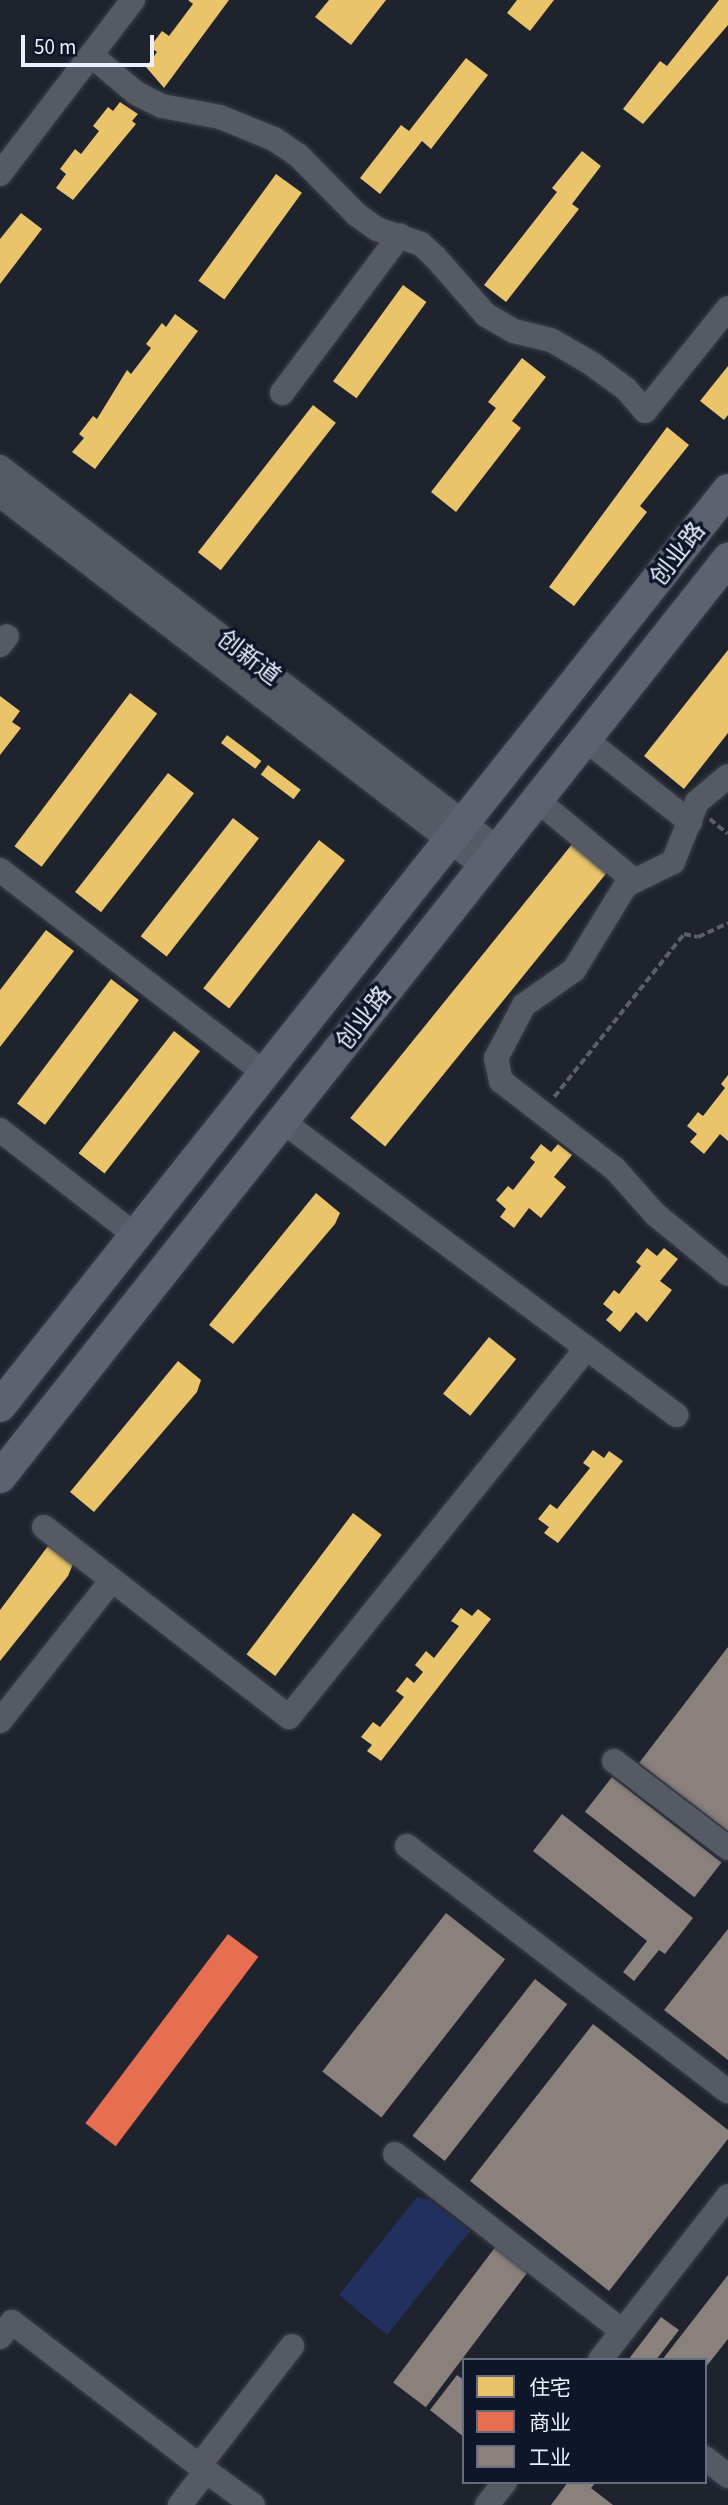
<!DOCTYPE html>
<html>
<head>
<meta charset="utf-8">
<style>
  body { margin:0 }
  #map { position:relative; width:728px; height:2505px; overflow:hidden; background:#1e232e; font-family:"Source Sans 3","Noto Sans SC",sans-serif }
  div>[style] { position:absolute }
  .green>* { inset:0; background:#21305f }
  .homes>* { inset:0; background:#e9c46a; transform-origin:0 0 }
  .shops>* { inset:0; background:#e76f51; transform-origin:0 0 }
  .industry>* { inset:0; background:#8a817c; transform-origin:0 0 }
  .path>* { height:3.5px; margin-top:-1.75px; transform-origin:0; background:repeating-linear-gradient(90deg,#5c5f68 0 7px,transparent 0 10.5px) }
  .roads { filter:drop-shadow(0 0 2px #3b3e48) drop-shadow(0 0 2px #3b3e48) }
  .minor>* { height:24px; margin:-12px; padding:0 12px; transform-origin:12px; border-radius:12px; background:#565a64 }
  .major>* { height:32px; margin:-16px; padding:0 16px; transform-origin:16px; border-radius:16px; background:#5c626f }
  span { translate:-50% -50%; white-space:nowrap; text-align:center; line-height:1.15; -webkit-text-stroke:7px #0f162a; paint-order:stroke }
  .street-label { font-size:24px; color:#eaf0fe }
  .legend { position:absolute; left:462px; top:2358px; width:245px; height:126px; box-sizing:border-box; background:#0f162a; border:2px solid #676d7f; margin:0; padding:9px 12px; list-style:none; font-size:21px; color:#eaf0fe }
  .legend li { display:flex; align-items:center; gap:14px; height:35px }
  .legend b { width:35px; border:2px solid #676d7f }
  .scale { position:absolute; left:21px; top:35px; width:133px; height:32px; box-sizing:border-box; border:4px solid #eaf0fe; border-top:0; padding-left:9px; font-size:21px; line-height:24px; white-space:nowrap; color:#eaf0fe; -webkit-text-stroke:5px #0f162a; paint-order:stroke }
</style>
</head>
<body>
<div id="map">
  <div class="green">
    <i style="clip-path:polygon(417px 2197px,430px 2200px,470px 2231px,387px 2335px,339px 2295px)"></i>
  </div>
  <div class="homes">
    <i style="clip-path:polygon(188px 0,229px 0,164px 88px,146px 67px,157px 52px,150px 47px,162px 31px,169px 36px,193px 4px)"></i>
    <i style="clip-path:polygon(329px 0,386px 0,351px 45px,315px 17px)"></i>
    <i style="clip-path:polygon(517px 0,554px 0,530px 31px,507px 13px)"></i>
    <i style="clip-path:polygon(719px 0,728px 0,728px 25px,643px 124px,623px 109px,660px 61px,667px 66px)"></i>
    <i style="clip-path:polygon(466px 58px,488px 75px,431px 149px,422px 141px,380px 194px,360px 178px,401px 125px,409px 131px)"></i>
    <i style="clip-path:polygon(120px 102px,138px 114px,132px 121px,136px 124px,73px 200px,56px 188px,66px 174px,60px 169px,75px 149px,81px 154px,99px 131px,93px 126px,108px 107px,113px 111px)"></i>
    <i style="clip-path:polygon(582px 151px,601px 166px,572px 204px,579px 209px,506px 302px,484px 285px,557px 192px,552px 188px)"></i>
    <i style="left:276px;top:174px;width:32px;height:132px;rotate:36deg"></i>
    <i style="clip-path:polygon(21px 213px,42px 229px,0 284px,0 239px)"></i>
    <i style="left:403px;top:285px;width:29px;height:119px;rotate:36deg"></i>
    <i style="clip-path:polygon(175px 314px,198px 331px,95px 469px,72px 452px,84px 438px,79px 434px,93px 416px,97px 419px,127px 370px,131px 374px,151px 348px,146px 344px,162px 323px,166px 327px)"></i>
    <i style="clip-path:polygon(522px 358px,546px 377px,512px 421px,521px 428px,456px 512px,431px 492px,496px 408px,488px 402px)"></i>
    <i style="clip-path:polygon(728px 366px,728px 415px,724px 420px,700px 401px)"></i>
    <i style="left:313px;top:405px;width:29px;height:187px;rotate:38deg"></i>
    <i style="clip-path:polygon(667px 427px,689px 445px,640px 506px,647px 512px,574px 606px,549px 587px)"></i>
    <i style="clip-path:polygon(728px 650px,728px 733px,684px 789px,644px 756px)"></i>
    <i style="left:130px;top:693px;width:34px;height:192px;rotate:37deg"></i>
    <i style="clip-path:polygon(0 696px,20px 711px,12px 722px,21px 728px,0 755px)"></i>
    <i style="left:227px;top:735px;width:43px;height:10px;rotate:37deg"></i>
    <i style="left:268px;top:765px;width:41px;height:12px;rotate:37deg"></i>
    <i style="left:168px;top:773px;width:33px;height:151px;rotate:38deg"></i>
    <i style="left:233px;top:818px;width:33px;height:150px;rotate:38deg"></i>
    <i style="left:319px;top:840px;width:33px;height:188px;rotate:38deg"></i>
    <i style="left:573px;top:843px;width:45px;height:354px;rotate:39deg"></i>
    <i style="clip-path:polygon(46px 930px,74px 951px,0 1047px,0 990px)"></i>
    <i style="left:111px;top:979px;width:35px;height:156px;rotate:37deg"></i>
    <i style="left:174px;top:1031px;width:33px;height:155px;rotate:38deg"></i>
    <i style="clip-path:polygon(728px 1075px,728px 1141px,720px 1134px,704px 1154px,690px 1142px,697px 1134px,687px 1126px,698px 1112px,703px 1116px,725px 1088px,721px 1084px)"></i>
    <i style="clip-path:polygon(541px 1144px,551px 1152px,558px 1144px,572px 1155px,554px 1177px,566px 1187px,541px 1218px,529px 1208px,514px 1228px,500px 1217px,506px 1209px,496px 1200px,508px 1186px,513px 1190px,535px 1162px,530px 1158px)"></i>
    <i style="clip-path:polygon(316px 1193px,340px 1213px,335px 1224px,233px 1344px,209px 1325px)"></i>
    <i style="clip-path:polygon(647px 1248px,657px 1256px,664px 1248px,678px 1259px,660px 1281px,672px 1290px,647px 1322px,636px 1312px,620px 1332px,606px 1320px,613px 1312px,603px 1304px,614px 1290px,619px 1294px,641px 1266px,636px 1262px)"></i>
    <i style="left:489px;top:1337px;width:35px;height:73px;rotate:39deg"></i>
    <i style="clip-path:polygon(178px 1361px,201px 1380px,197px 1392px,94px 1512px,70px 1492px)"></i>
    <i style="clip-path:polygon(593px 1450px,604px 1458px,609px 1451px,623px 1461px,558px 1543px,544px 1533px,549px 1527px,538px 1519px,550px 1504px,557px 1509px,590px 1468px,583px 1463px)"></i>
    <i style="left:353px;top:1513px;width:36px;height:177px;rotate:37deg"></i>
    <i style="clip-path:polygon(48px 1546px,73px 1564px,68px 1576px,0 1661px,0 1610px)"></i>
    <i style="clip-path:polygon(461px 1608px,472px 1616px,478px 1609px,491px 1619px,381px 1761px,367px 1751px,372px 1745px,361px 1737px,373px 1722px,380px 1727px,404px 1697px,396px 1691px,407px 1677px,414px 1683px,423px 1672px,415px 1665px,426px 1651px,434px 1658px,459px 1626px,451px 1621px)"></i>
  </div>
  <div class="shops">
    <i style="left:228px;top:1934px;width:38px;height:237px;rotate:37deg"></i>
  </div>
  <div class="industry">
    <i style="clip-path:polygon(728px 1647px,728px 1831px,639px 1763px)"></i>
    <i style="left:612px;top:1777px;width:139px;height:44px;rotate:38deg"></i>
    <i style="clip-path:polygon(562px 1814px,693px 1918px,665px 1954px,659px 1950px,634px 1981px,623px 1972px,647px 1941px,533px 1851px)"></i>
    <i style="left:446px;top:1913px;width:75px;height:201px;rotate:38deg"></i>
    <i style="clip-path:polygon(728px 1929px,728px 2060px,664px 2010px)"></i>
    <i style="left:535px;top:1979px;width:41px;height:199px;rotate:38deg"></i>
    <i style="clip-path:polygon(593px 2024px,728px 2130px,728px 2139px,609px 2291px,470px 2181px)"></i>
    <i style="left:496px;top:2246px;width:41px;height:171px;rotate:37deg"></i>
    <i style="clip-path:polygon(728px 2275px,728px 2339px,705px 2368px,705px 2360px,662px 2360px)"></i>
    <i style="clip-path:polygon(661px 2317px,679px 2330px,656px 2360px,628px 2360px)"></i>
    <i style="clip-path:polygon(457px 2375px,464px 2380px,464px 2437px,430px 2410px)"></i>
    <i style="clip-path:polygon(568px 2482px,596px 2482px,591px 2488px,613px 2505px,551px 2505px)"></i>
  </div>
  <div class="path">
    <i style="left:710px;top:819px;width:23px;rotate:40deg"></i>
    <i style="left:554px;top:1097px;width:208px;rotate:-51.4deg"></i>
    <i style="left:684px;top:934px;width:14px;rotate:12deg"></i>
    <i style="left:698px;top:937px;width:33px;rotate:-25deg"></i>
  </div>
  <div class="roads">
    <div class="minor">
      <i style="left:91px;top:55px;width:59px;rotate:40.2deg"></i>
      <i style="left:136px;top:93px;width:29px;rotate:27deg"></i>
      <i style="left:162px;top:106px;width:59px;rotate:10.7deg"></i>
      <i style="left:220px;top:117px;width:58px;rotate:22.2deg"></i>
      <i style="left:274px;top:139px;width:29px;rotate:34deg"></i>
      <i style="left:298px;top:155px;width:83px;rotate:45.5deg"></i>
      <i style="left:356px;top:214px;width:26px;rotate:36deg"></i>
      <i style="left:377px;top:229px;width:46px;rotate:18.8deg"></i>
      <i style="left:421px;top:244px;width:19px;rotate:43deg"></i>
      <i style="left:435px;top:257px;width:77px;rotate:48.7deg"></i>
      <i style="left:486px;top:315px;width:32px;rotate:30deg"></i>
      <i style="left:514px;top:331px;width:38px;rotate:14deg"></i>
      <i style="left:551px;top:340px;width:48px;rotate:30.3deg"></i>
      <i style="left:592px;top:364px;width:42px;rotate:36.3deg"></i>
      <i style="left:626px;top:389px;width:29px;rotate:49deg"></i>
      <i style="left:645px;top:411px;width:132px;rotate:-51.1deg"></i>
      <i style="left:0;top:174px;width:219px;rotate:-52.6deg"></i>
      <i style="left:282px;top:393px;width:197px;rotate:-53.2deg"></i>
      <i style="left:0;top:467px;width:628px;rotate:37.49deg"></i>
      <i style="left:0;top:495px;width:610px;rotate:37.55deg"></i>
      <i style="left:0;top:645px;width:11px;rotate:-52deg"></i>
      <i style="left:585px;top:739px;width:134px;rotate:38.3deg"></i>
      <i style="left:728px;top:776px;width:40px;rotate:140deg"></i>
      <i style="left:697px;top:802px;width:65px;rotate:111.8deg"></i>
      <i style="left:673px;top:862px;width:52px;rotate:153.9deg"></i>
      <i style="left:626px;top:885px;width:100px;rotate:121.5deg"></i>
      <i style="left:574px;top:970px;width:61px;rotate:145deg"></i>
      <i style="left:524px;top:1005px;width:60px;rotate:117.8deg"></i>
      <i style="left:496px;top:1058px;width:24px;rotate:78deg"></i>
      <i style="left:501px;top:1081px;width:144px;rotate:37.7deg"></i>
      <i style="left:615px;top:1169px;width:60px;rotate:48.4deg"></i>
      <i style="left:655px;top:1214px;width:94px;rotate:39.4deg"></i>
      <i style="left:537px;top:800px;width:127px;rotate:39.6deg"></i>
      <i style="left:0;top:870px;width:334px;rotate:37.5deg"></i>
      <i style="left:282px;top:1121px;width:492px;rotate:36.7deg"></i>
      <i style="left:0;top:1130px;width:172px;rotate:37.9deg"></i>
      <i style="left:44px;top:1527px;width:310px;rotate:37.8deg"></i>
      <i style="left:289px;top:1717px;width:474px;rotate:-51.1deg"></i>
      <i style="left:0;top:1721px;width:180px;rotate:-51.5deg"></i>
      <i style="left:614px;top:1761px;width:143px;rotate:37.3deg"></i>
      <i style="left:407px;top:1846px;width:404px;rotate:37.4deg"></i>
      <i style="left:395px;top:2154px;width:288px;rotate:37.9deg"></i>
      <i style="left:0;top:2337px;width:19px;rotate:-51deg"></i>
      <i style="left:12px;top:2322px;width:245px;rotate:37.5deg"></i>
      <i style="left:206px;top:2471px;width:43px;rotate:127.4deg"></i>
      <i style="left:600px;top:2360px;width:208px;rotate:-52deg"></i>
      <i style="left:705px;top:2458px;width:29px;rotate:38deg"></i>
      <i style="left:199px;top:2466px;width:152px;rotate:-52.2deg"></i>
      <i style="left:206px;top:2471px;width:58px;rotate:35.9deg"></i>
      <i style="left:487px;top:2505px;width:29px;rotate:-52deg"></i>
    </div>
    <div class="major">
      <i style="left:0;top:1406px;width:1170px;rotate:-51.52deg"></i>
      <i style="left:0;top:1477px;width:1172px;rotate:-51.58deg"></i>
    </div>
  </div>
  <div class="street-label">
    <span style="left:678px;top:554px;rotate:-52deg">创业路</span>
    <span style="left:249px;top:658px;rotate:38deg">创新道</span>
    <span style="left:364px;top:1018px;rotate:-52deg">创业路</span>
  </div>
  <ul class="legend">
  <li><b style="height:19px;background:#e9c46a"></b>住宅</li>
  <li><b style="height:19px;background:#e76f51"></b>商业</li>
  <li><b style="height:19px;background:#8a817c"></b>工业</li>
  </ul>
  <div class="scale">50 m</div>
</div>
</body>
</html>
